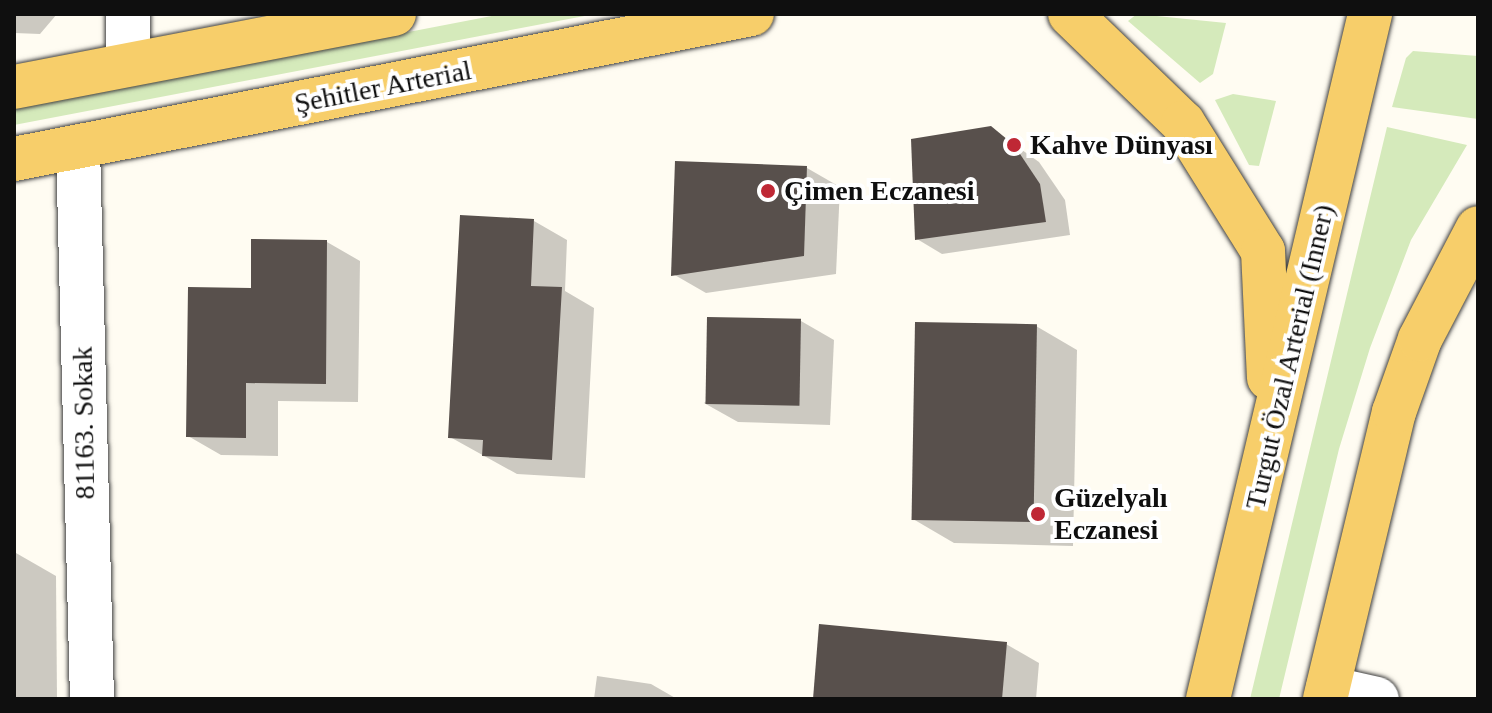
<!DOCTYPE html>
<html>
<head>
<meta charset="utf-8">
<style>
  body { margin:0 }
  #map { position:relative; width:1492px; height:713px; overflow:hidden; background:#fffcf2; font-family:"Times New Roman",serif }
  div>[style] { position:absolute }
  .green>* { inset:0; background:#d5eabb }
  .shadow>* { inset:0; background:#0003 }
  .building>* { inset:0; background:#58504c; transform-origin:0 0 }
  .roads { filter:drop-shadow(0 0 2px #424242) drop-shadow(0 0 2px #424242) }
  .minor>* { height:44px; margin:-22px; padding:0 22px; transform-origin:22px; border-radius:22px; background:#fff }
  .major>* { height:44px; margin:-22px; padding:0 22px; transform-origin:22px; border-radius:22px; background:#f7ce6a }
  .dots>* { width:22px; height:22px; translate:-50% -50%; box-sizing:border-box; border:4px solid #fff; border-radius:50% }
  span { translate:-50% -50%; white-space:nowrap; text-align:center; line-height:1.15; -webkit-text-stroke:8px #fff; paint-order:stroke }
  .street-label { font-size:28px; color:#0f0f0f }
  .poi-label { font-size:28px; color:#0f0f0f; font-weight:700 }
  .left { translate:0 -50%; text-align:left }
  .frame { position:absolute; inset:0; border:16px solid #0f0f0f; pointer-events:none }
</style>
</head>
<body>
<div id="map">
  <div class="green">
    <i style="clip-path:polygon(502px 14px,595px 14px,14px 125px,14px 108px)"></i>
    <i style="clip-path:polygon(1137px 14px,1226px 23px,1213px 74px,1200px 83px,1128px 21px)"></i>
    <i style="clip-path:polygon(1413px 51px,1478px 56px,1478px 119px,1392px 107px,1406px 58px)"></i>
    <i style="clip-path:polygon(1233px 94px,1276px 101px,1259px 166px,1249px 165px,1215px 100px)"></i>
    <i style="clip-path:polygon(1387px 127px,1467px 145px,1411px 240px,1370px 348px,1339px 449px,1279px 699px,1250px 699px)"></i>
  </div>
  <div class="shadow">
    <i style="clip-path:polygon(14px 14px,57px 14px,40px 34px,14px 33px)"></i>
    <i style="clip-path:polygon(991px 128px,1039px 162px,1065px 200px,1070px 235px,942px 254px,917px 239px)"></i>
    <i style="clip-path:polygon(807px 168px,840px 187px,836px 274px,706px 293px,673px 274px)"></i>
    <i style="clip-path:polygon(534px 221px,567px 240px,565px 291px,594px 308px,585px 478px,517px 474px,450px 437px)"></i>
    <i style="clip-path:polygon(327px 242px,360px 261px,358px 402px,278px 401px,278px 456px,221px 455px,188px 436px,253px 290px)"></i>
    <i style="clip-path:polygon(801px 321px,834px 340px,830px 425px,738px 422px,704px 403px)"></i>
    <i style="clip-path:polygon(1036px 326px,1077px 350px,1073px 546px,954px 543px,913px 519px)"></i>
    <i style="clip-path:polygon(16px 553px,56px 576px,57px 699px,14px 699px)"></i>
    <i style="clip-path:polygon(1006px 644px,1039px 663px,1036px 699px,815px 699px)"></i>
    <i style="clip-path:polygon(597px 676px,651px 684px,677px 699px,594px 699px)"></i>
  </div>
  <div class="building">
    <i style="clip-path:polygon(991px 126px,1014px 145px,1040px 184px,1046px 222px,915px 240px,911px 139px)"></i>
    <i style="clip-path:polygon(675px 161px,807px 166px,804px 256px,671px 276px)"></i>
    <i style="clip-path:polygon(460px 215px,534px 219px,531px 286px,562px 287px,552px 460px,482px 456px,483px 440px,448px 438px)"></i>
    <i style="clip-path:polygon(251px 239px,327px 240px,326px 384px,246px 383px,246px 438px,186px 437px,188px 287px,251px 288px)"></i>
    <i style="left:707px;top:317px;width:94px;height:87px;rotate:1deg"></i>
    <i style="left:915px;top:322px;width:122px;height:198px;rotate:1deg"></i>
    <i style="clip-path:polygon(819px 624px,1007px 642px,1002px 699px,813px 699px)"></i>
  </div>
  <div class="roads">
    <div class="minor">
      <i style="left:128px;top:14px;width:50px;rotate:90deg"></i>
      <i style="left:78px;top:147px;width:552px;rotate:88.55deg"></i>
      <i style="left:1328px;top:688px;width:50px;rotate:12.7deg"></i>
    </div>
    <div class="major">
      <i style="left:1070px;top:14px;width:157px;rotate:44deg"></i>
      <i style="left:1183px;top:123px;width:151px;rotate:58deg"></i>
      <i style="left:1263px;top:251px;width:127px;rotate:87.3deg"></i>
      <i style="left:14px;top:87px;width:387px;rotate:-10.9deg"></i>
      <i style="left:14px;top:159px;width:752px;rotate:-11.12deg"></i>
      <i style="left:1208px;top:699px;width:704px;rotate:-76.69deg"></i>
      <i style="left:1325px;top:699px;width:295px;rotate:-76.5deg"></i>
      <i style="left:1394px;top:412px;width:77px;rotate:-70.4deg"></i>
      <i style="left:1420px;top:339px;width:125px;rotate:-62.4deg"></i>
    </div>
  </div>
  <div class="dots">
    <i style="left:1014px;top:145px;background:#bf2835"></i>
    <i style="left:768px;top:191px;background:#bf2835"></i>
    <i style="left:1038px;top:514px;background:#bf2835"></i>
  </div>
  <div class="street-label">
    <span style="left:383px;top:87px;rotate:-11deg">Şehitler Arterial</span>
    <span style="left:1290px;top:357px;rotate:-77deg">Turgut Özal Arterial (Inner)</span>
    <span style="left:84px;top:423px;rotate:-91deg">81163. Sokak</span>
  </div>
  <div class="poi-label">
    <span class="left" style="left:1030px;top:145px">Kahve Dünyası</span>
    <span class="left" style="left:784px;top:191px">Çimen Eczanesi</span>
    <span class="left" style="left:1054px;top:514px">Güzelyalı<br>Eczanesi</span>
  </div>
  <div class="frame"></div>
</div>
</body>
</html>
